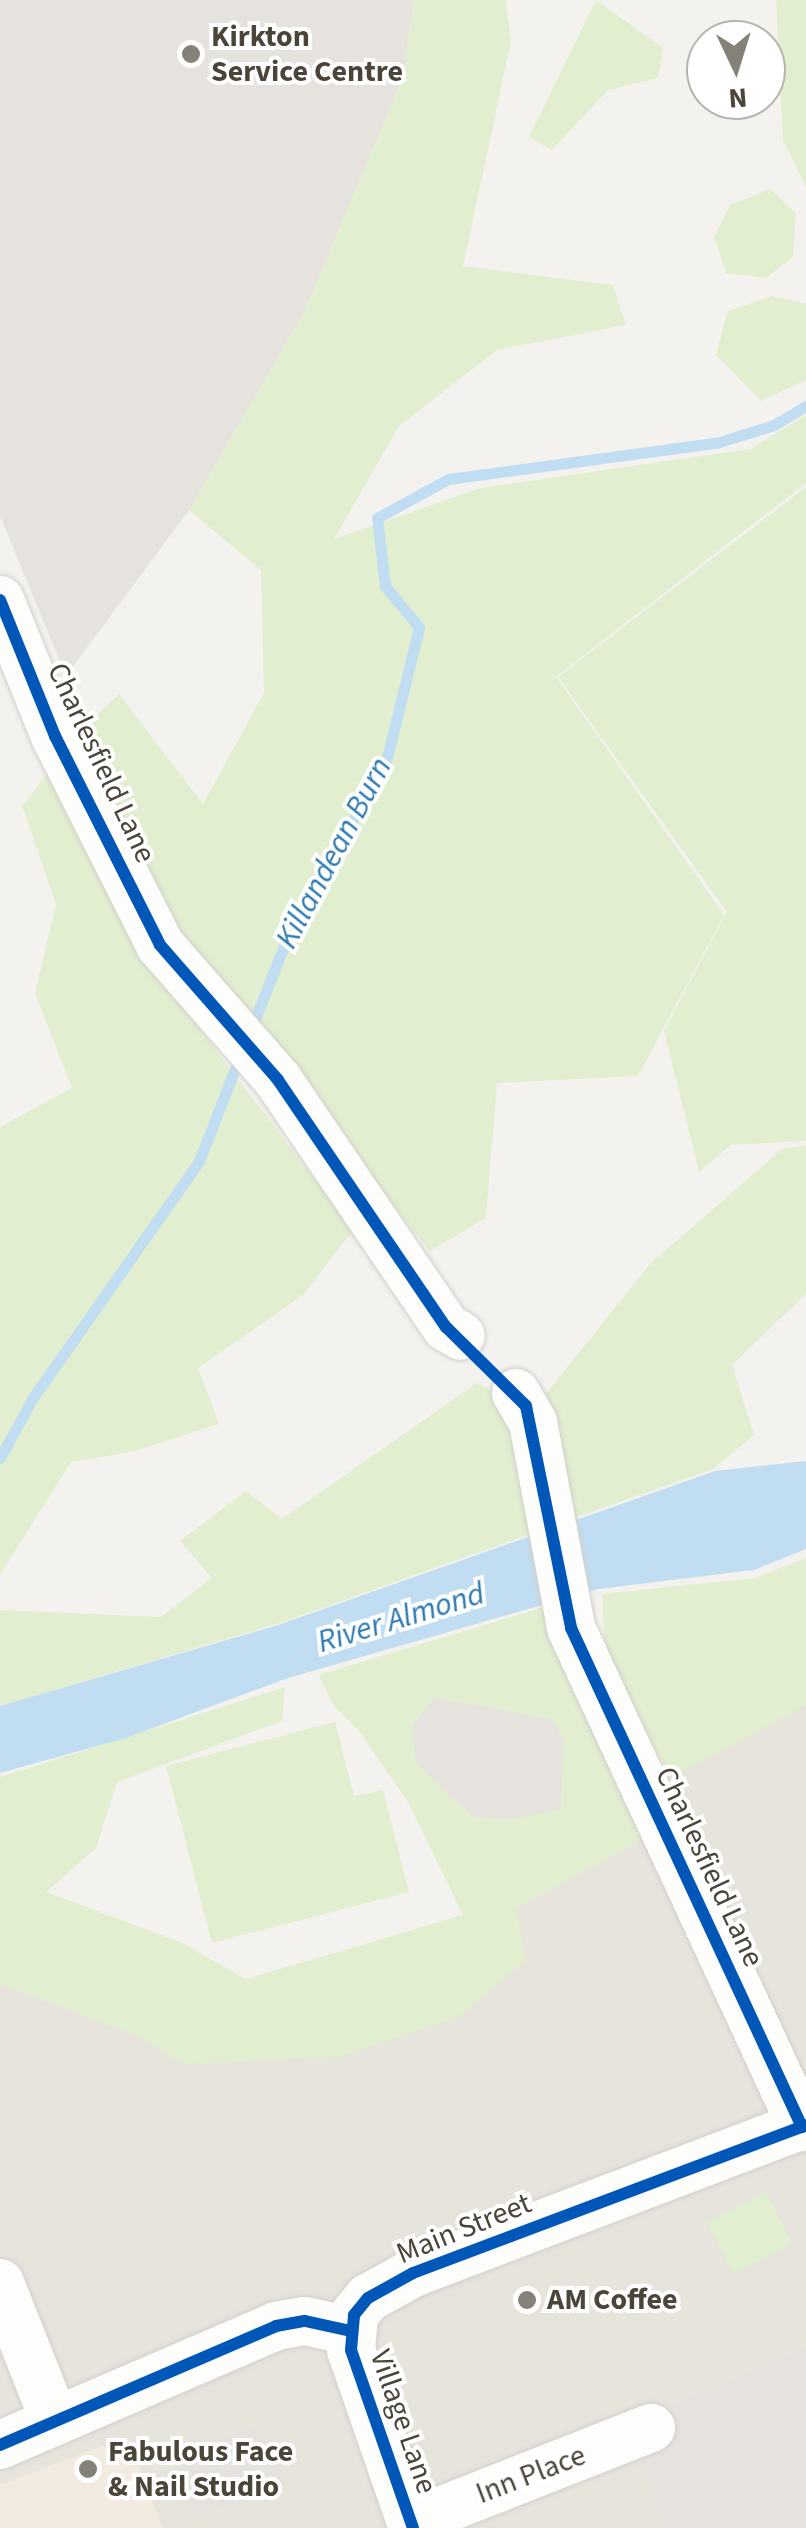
<!DOCTYPE html>
<html>
<head>
<meta charset="utf-8">
<style>
  body { margin:0 }
  #map { position:relative; width:806px; height:2528px; overflow:hidden; background:#f4f2ee; font-family:"Source Sans 3",sans-serif }
  div>[style] { position:absolute }
  .residential>* { inset:0; background:#e7e4dc }
  .commercial>* { inset:0; background:#f3ebdf }
  .industrial>* { inset:0; background:#e6e2de }
  .green>* { inset:0; background:#e1eecf; transform-origin:0 0 }
  .parking>* { inset:0; background:#e6e3df; transform-origin:0 0 }
  .water>* { inset:0; background:#c0ddf1 }
  .stream>* { height:11px; margin:-5.5px; padding:0 5.5px; transform-origin:5.5px; border-radius:5.5px; background:#c0ddf1 }
  .roads { filter:drop-shadow(0 0 2px #d2d0cb) drop-shadow(0 0 2px #d2d0cb) }
  .minor>* { height:48px; margin:-24px; padding:0 24px; transform-origin:24px; border-radius:24px; background:#fdfdfc }
  .cycleway>* { height:12px; margin:-6px; padding:0 6px; transform-origin:6px; border-radius:6px; background:#0057b8 }
  .dots>* { width:28px; height:28px; translate:-50% -50%; box-sizing:border-box; border:5px solid #fff; border-radius:50% }
  span { translate:-50% -50%; white-space:nowrap; text-align:center; line-height:1.15; -webkit-text-stroke:8px #fff; paint-order:stroke }
  .poi-label { font-size:30px; color:#4b4439; font-weight:700 }
  .left { translate:0 -50%; text-align:left }
  .street-label { font-size:30px; color:#4b4439 }
  .water-label { font-size:32px; color:#2e7ab2; font-style:italic }
  .north { position:absolute; left:686px; top:20px; width:100px; height:100px; box-sizing:border-box; background:#fff; border:2px solid #b7b4b0; border-radius:50%; rotate:176deg; font-size:28px; font-weight:700; line-height:40px; text-align:center; color:#4b4439 }
  .north::after { content:''; display:block; margin:auto; width:35px; height:45px; background:#868178; clip-path:polygon(50% 0,100% 100%,50% 72%,0 100%) }
</style>
</head>
<body>
<div id="map">
  <div class="residential">
    <i style="clip-path:polygon(806px 1705px,806px 2528px,0 2528px,0 1984px,139px 2036px,184px 2064px,516px 1908px,646px 1837px,627px 1794px)"></i>
  </div>
  <div class="commercial">
    <i style="clip-path:polygon(127px 2437px,163px 2528px,0 2528px,0 2485px)"></i>
  </div>
  <div class="industrial">
    <i style="clip-path:polygon(0 0,414px 0,402px 80px,303px 315px,189px 510px,66px 676px,0 516px)"></i>
  </div>
  <div class="green">
    <i style="clip-path:polygon(414px 0,506px 0,511px 41px,463px 266px,613px 285px,626px 325px,497px 350px,399px 426px,334px 539px,481px 488px,750px 449px,806px 415px,806px 483px,556px 677px,724px 915px,638px 1076px,497px 1083px,486px 1218px,430px 1251px,157px 908px,83px 729px,119px 694px,203px 804px,264px 693px,261px 570px,189px 510px,303px 315px,402px 80px)"></i>
    <i style="clip-path:polygon(596px 0,663px 48px,658px 78px,608px 90px,552px 150px,529px 137px)"></i>
    <i style="clip-path:polygon(776px 0,806px 0,806px 187px,783px 140px)"></i>
    <i style="clip-path:polygon(770px 189px,796px 213px,793px 257px,766px 278px,726px 273px,714px 237px,730px 205px)"></i>
    <i style="clip-path:polygon(772px 296px,806px 304px,806px 380px,761px 401px,716px 355px,728px 311px)"></i>
    <i style="clip-path:polygon(806px 487px,806px 1141px,731px 1145px,699px 1172px,664px 1031px,727px 912px,558px 677px)"></i>
    <i style="clip-path:polygon(57px 762px,163px 981px,353px 1230px,303px 1295px,198px 1368px,219px 1424px,131px 1452px,71px 1462px,0 1575px,0 1127px,72px 1088px,35px 993px,56px 904px,22px 806px)"></i>
    <i style="clip-path:polygon(806px 1145px,806px 1294px,732px 1365px,754px 1435px,713px 1469px,563px 1522px,544px 1396px,651px 1263px,782px 1149px)"></i>
    <i style="clip-path:polygon(477px 1383px,511px 1400px,536px 1532px,277px 1624px,0 1706px,0 1610px,161px 1617px,212px 1578px,180px 1541px,246px 1491px,282px 1519px)"></i>
    <i style="clip-path:polygon(806px 1558px,806px 1705px,671px 1778px,606px 1660px,602px 1594px,755px 1578px)"></i>
    <i style="clip-path:polygon(544px 1607px,646px 1837px,516px 1908px,526px 1960px,460px 2016px,337px 2057px,184px 2064px,139px 2036px,0 1984px,0 1777px,285px 1687px,282px 1721px,117px 1782px,96px 1848px,46px 1892px,180px 1942px,246px 1979px,463px 1915px,408px 1802px,359px 1731px,333px 1705px,319px 1675px)"></i>
    <i style="clip-path:polygon(335px 1722px,354px 1796px,383px 1790px,409px 1892px,212px 1943px,166px 1766px)"></i>
    <i style="left:766px;top:2192px;width:58px;height:66px;rotate:63deg"></i>
  </div>
  <div class="parking">
    <i style="clip-path:polygon(435px 1698px,552px 1719px,563px 1738px,561px 1809px,512px 1819px,474px 1817px,444px 1791px,416px 1761px,412px 1726px)"></i>
    <i style="clip-path:polygon(806px 2348px,806px 2528px,669px 2528px,627px 2425px)"></i>
    <i style="left:263px;top:2423px;width:66px;height:97px;rotate:70deg"></i>
  </div>
  <div class="water">
    <i style="clip-path:polygon(806px 1461px,806px 1549px,754px 1570px,598px 1589px,288px 1678px,126px 1738px,0 1773px,0 1706px,278px 1625px,715px 1471px)"></i>
  </div>
  <div class="stream">
    <i style="left:251px;top:1029px;width:130px;rotate:-68.4deg"></i>
    <i style="left:299px;top:908px;width:162px;rotate:-58.4deg"></i>
    <i style="left:384px;top:770px;width:147px;rotate:-76.2deg"></i>
    <i style="left:419px;top:627px;width:53px;rotate:-129.7deg"></i>
    <i style="left:385px;top:586px;width:68px;rotate:-96.7deg"></i>
    <i style="left:377px;top:518px;width:81px;rotate:-28.8deg"></i>
    <i style="left:448px;top:479px;width:270px;rotate:-7.7deg"></i>
    <i style="left:716px;top:443px;width:61px;rotate:-17.2deg"></i>
    <i style="left:774px;top:425px;width:37px;rotate:-31deg"></i>
    <i style="left:0;top:1458px;width:67px;rotate:-61.5deg"></i>
    <i style="left:32px;top:1399px;width:291px;rotate:-54.9deg"></i>
    <i style="left:199px;top:1161px;width:113px;rotate:-68.7deg"></i>
  </div>
  <div class="roads">
    <div class="minor">
      <i style="left:0;top:600px;width:147px;rotate:68deg"></i>
      <i style="left:55px;top:736px;width:234px;rotate:63.3deg"></i>
      <i style="left:160px;top:945px;width:179px;rotate:48.8deg"></i>
      <i style="left:278px;top:1080px;width:299px;rotate:55.8deg"></i>
      <i style="left:446px;top:1327px;width:17px;rotate:31deg"></i>
      <i style="left:516px;top:1393px;width:34px;rotate:60deg"></i>
      <i style="left:533px;top:1422px;width:209px;rotate:79.5deg"></i>
      <i style="left:571px;top:1628px;width:550px;rotate:65.16deg"></i>
      <i style="left:0;top:2283px;width:149px;rotate:68.4deg"></i>
      <i style="left:0;top:2445px;width:301px;rotate:-23.3deg"></i>
      <i style="left:276px;top:2326px;width:29px;rotate:-10deg"></i>
      <i style="left:305px;top:2321px;width:47px;rotate:12.3deg"></i>
      <i style="left:412px;top:2522px;width:257px;rotate:-21.5deg"></i>
      <i style="left:413px;top:2528px;width:188px;rotate:-109.2deg"></i>
      <i style="left:351px;top:2350px;width:35px;rotate:-85deg"></i>
      <i style="left:354px;top:2315px;width:22px;rotate:-51deg"></i>
      <i style="left:368px;top:2298px;width:51px;rotate:-29.1deg"></i>
      <i style="left:413px;top:2273px;width:420px;rotate:-20.8deg"></i>
    </div>
  </div>
  <div class="cycleway">
    <i style="left:0;top:600px;width:147px;rotate:68deg"></i>
    <i style="left:55px;top:736px;width:234px;rotate:63.3deg"></i>
    <i style="left:160px;top:945px;width:179px;rotate:48.8deg"></i>
    <i style="left:278px;top:1080px;width:299px;rotate:55.8deg"></i>
    <i style="left:446px;top:1327px;width:112px;rotate:44.6deg"></i>
    <i style="left:526px;top:1406px;width:227px;rotate:78.5deg"></i>
    <i style="left:571px;top:1628px;width:550px;rotate:65.16deg"></i>
    <i style="left:0;top:2445px;width:301px;rotate:-23.3deg"></i>
    <i style="left:276px;top:2326px;width:29px;rotate:-10deg"></i>
    <i style="left:305px;top:2321px;width:47px;rotate:12.3deg"></i>
    <i style="left:413px;top:2528px;width:188px;rotate:-109.2deg"></i>
    <i style="left:351px;top:2350px;width:35px;rotate:-85deg"></i>
    <i style="left:354px;top:2315px;width:22px;rotate:-51deg"></i>
    <i style="left:368px;top:2298px;width:51px;rotate:-29.1deg"></i>
    <i style="left:413px;top:2273px;width:420px;rotate:-20.6deg"></i>
  </div>
  <div class="dots">
    <i style="left:191px;top:54px;background:#868178"></i>
    <i style="left:527px;top:2300px;background:#868178"></i>
    <i style="left:88px;top:2469px;background:#868178"></i>
  </div>
  <div class="poi-label">
    <span class="left" style="left:211px;top:54px">Kirkton<br>Service Centre</span>
    <span class="left" style="left:547px;top:2300px">AM Coffee</span>
    <span class="left" style="left:108px;top:2469px">Fabulous Face<br>&amp; Nail Studio</span>
  </div>
  <div class="street-label">
    <span style="left:101px;top:763px;rotate:65deg">Charlesfield Lane</span>
    <span style="left:709px;top:1867px;rotate:65deg">Charlesfield Lane</span>
    <span style="left:464px;top:2229px;rotate:-22deg">Main Street</span>
    <span style="left:403px;top:2422px;rotate:71deg">Village Lane</span>
    <span style="left:531px;top:2475px;rotate:-21deg">Inn Place</span>
  </div>
  <div class="water-label">
    <span style="left:334px;top:853px;rotate:-62deg">Killandean Burn</span>
    <span style="left:401px;top:1618px;rotate:-17deg">River Almond</span>
  </div>
  <div class="north">N</div>
</div>
</body>
</html>
